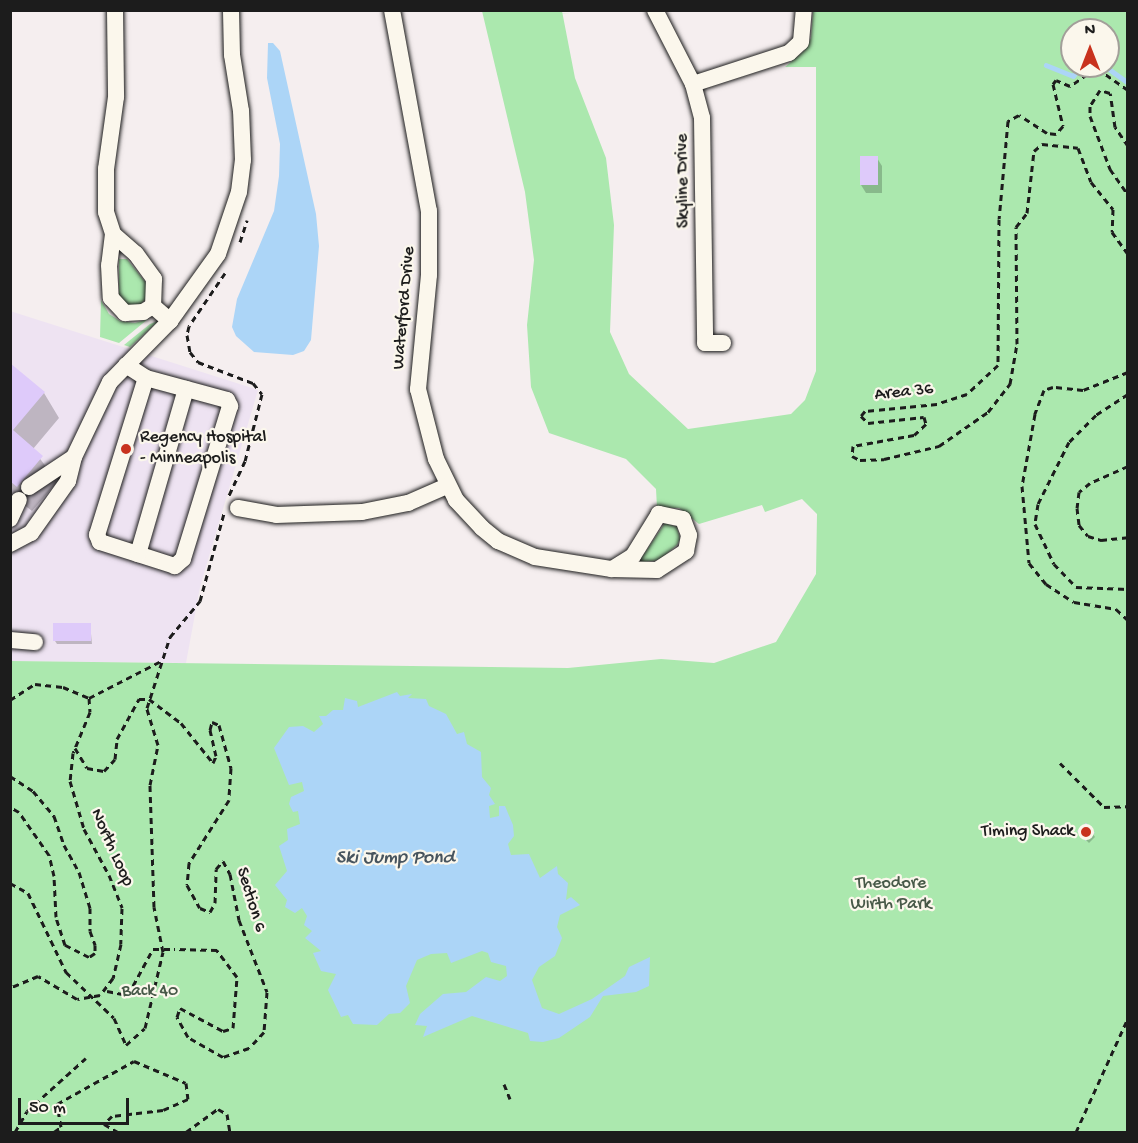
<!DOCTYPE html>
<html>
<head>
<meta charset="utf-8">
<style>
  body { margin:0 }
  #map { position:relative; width:1138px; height:1143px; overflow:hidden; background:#f5eeef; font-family:"Gochi Hand",sans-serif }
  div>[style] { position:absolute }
  .built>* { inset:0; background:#eee3f2 }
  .green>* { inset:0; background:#abe8ae }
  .water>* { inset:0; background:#acd5f7 }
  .shadow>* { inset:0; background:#0003 }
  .stream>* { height:4.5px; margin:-2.25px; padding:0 2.25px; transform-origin:2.25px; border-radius:2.25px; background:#acd5f7 }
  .building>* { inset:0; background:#decafa; transform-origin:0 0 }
  .path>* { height:3px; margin-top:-1.5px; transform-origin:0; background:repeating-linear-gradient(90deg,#1c1c1c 0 6px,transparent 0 10.5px) }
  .roads { filter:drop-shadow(0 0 2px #1c1c1c) drop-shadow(0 0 2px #1c1c1c) }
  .minor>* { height:16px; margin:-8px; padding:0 8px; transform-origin:8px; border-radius:8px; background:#fbf7ec }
  .path-bridge>* { height:3px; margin-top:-1.5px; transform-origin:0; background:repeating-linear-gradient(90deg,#1c1c1c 0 6px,transparent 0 10.5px) }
  .dots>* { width:16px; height:16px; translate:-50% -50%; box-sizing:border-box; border:3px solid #fbf7ec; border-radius:50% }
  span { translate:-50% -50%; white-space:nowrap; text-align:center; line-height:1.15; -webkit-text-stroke:4.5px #fbf7ec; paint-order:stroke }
  .street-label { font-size:18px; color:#1c1c1c }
  .poi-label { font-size:18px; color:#1c1c1c }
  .left { translate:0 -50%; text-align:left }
  .right { translate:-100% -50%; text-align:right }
  .park-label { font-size:18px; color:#475948 }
  .water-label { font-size:20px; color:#47545e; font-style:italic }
  .frame { position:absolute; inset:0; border:12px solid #1c1c1c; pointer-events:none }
  .north { position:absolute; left:1060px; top:18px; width:60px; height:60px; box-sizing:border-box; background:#fbf7ec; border:2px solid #a29f99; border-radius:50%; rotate:0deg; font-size:16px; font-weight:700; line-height:24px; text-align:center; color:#1c1c1c }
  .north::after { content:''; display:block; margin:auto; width:21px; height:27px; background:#c8321e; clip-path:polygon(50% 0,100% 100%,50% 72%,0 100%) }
  .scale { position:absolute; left:18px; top:1098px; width:111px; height:27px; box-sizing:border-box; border:3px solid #1c1c1c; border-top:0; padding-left:8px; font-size:18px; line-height:21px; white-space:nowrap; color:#1c1c1c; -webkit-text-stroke:4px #fbf7ec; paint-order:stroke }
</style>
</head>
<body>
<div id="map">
  <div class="built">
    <i style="clip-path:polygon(10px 311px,258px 390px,200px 587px,186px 663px,11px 661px)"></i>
  </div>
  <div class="green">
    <i style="clip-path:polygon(evenodd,482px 11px,562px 11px,575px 78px,606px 158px,614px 225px,610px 332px,629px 374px,688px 429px,791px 414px,805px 400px,816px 371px,816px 67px,785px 67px,805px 50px,811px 38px,813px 11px,1127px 11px,1127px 1132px,11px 1132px,11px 661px,568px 668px,661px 659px,714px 663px,776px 642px,816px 574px,817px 514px,802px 499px,765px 512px,762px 505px,699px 524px,679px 508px,657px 508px,656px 489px,626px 459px,549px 433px,531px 387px,527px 325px,534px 260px,525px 192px,482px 11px,1072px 30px,1108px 30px,1108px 66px,1072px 66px,1072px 30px)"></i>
    <i style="clip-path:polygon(119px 259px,127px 259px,146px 283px,147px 297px,141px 304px,127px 306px,119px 300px)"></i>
    <i style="clip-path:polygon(101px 300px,109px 314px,120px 321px,135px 323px,148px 319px,119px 343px,100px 337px)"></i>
    <i style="clip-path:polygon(158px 321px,130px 347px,124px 345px,150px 324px)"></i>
    <i style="clip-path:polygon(665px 523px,677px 527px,680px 539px,677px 545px,659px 560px,638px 563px)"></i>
  </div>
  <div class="water">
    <i style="clip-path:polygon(268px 43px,273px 43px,280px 51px,316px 214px,319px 246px,311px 340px,304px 351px,293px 355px,254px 352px,236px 336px,232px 327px,237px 299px,274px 211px,279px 176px,280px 144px,267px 78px)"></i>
    <i style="clip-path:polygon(397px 692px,400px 696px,412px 694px,408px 698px,426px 699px,429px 706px,446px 714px,457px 734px,464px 732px,467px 744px,481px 752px,482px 777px,491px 788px,489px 795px,495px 804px,489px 806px,490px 818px,499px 816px,499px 806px,505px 806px,513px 825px,514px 836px,508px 844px,511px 855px,529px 854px,540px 878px,557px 866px,558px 874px,568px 883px,566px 900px,571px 897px,580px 905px,560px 915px,557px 927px,562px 938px,555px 956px,539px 967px,532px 980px,542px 1008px,559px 1014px,592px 999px,625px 976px,629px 967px,650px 957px,649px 986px,636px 992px,603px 996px,590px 1017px,559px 1038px,543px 1042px,530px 1041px,528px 1033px,472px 1016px,423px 1037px,427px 1026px,415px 1025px,420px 1014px,443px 994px,466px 992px,486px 977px,500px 981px,507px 976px,506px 966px,491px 962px,488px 953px,482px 951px,451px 963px,447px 953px,431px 954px,417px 960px,406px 986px,410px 1003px,400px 1013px,389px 1014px,377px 1025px,353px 1024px,348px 1015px,341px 1017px,328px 990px,336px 974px,321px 971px,313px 953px,321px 951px,305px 938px,312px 931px,304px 925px,307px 916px,302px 908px,295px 913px,285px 907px,287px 900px,275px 885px,287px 871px,279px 846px,288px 840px,287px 829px,300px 824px,298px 811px,293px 812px,289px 804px,291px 797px,304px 791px,302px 782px,289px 785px,274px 748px,289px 727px,303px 726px,314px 732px,323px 724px,319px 716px,326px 716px,333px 710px,343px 710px,345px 698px,357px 701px,358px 707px)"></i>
  </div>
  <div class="shadow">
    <i style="clip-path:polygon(877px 158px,882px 166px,882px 193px,866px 193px,861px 185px)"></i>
    <i style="clip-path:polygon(10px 372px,44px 393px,59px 418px,33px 449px,57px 482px,32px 511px,23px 504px,10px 519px)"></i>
    <i style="clip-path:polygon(90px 624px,92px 644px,57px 644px,55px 641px)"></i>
    <i style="clip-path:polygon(1093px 834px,1095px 837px,1089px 843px,1081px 835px)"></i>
  </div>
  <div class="stream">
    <i style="left:1046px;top:65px;width:29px;rotate:22deg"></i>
    <i style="left:1073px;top:76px;width:13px;rotate:-51deg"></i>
    <i style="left:1105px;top:66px;width:29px;rotate:36deg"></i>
  </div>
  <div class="building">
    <i style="left:878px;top:156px;width:29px;height:18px;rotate:90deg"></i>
    <i style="clip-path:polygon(10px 363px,45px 392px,13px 430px,43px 456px,17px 487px,10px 481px)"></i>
    <i style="left:53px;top:623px;width:38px;height:18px"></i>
    <i style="left:1086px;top:823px;width:13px;height:12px;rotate:48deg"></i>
  </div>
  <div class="path">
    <i style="left:1128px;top:90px;width:39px;rotate:-145deg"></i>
    <i style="left:1096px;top:68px;width:32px;rotate:145deg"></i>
    <i style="left:1070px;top:86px;width:15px;rotate:-157deg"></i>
    <i style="left:1056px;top:80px;width:5px;rotate:127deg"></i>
    <i style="left:1053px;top:84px;width:43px;rotate:76.6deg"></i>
    <i style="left:1063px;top:126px;width:11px;rotate:131deg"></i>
    <i style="left:1056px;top:134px;width:9px;rotate:-174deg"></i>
    <i style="left:1047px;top:133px;width:33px;rotate:-147deg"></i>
    <i style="left:1019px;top:115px;width:13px;rotate:151deg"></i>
    <i style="left:1008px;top:121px;width:98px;rotate:95.2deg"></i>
    <i style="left:999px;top:219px;width:146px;rotate:90.4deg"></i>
    <i style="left:998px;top:365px;width:42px;rotate:136.9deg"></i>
    <i style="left:967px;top:394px;width:32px;rotate:162deg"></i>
    <i style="left:937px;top:404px;width:72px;rotate:174.4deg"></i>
    <i style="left:865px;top:411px;width:6px;rotate:129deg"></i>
    <i style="left:861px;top:416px;width:10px;rotate:45deg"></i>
    <i style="left:868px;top:423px;width:56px;rotate:-6.1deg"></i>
    <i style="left:924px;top:417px;width:7px;rotate:74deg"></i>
    <i style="left:926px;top:424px;width:16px;rotate:137deg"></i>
    <i style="left:914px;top:435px;width:62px;rotate:169.8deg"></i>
    <i style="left:853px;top:446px;width:10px;rotate:96deg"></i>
    <i style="left:852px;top:456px;width:9px;rotate:27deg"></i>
    <i style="left:860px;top:460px;width:24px;rotate:-2deg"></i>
    <i style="left:884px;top:459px;width:57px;rotate:-13.3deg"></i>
    <i style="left:939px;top:446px;width:60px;rotate:-34.8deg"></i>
    <i style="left:988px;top:412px;width:36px;rotate:-52deg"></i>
    <i style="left:1010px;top:384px;width:41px;rotate:-80.1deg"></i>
    <i style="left:1017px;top:344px;width:117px;rotate:-90.5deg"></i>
    <i style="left:1016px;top:227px;width:18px;rotate:-52deg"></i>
    <i style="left:1027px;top:213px;width:62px;rotate:-83.6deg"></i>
    <i style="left:1034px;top:151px;width:11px;rotate:-41deg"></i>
    <i style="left:1042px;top:144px;width:36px;rotate:6deg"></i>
    <i style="left:1078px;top:148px;width:36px;rotate:69deg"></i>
    <i style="left:1091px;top:182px;width:35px;rotate:51deg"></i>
    <i style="left:1113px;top:209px;width:23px;rotate:92deg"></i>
    <i style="left:1112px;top:232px;width:27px;rotate:54deg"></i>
    <i style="left:1128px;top:146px;width:23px;rotate:-124deg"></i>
    <i style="left:1115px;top:127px;width:34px;rotate:-98deg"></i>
    <i style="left:1110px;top:93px;width:10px;rotate:-163deg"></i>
    <i style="left:1100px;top:90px;width:19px;rotate:122deg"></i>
    <i style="left:1090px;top:106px;width:10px;rotate:90deg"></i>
    <i style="left:1090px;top:116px;width:57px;rotate:69.3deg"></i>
    <i style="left:1110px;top:169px;width:32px;rotate:55deg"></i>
    <i style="left:240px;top:242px;width:23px;rotate:-72deg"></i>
    <i style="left:225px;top:273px;width:64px;rotate:124.2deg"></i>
    <i style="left:189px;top:326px;width:9px;rotate:103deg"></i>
    <i style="left:187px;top:335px;width:17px;rotate:80deg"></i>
    <i style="left:190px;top:352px;width:13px;rotate:51deg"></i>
    <i style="left:198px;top:362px;width:59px;rotate:20.9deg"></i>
    <i style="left:253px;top:383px;width:14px;rotate:51deg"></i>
    <i style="left:262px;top:394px;width:69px;rotate:104.2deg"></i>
    <i style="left:245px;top:461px;width:38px;rotate:115deg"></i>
    <i style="left:1128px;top:372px;width:48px;rotate:158.2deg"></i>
    <i style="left:1083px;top:390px;width:30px;rotate:-174deg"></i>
    <i style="left:1053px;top:387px;width:9px;rotate:162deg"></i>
    <i style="left:1044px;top:390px;width:26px;rotate:111deg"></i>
    <i style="left:1035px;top:414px;width:73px;rotate:100.2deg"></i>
    <i style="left:1022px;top:486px;width:77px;rotate:84.8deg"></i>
    <i style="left:1029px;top:563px;width:27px;rotate:51deg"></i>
    <i style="left:1046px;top:584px;width:33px;rotate:33deg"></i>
    <i style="left:1074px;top:602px;width:43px;rotate:9.5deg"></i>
    <i style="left:1116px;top:609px;width:16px;rotate:43deg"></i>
    <i style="left:1128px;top:394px;width:38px;rotate:147deg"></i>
    <i style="left:1096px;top:415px;width:38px;rotate:135deg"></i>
    <i style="left:1069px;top:442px;width:69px;rotate:116.6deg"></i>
    <i style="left:1038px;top:504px;width:20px;rotate:99deg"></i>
    <i style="left:1035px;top:524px;width:44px;rotate:64.6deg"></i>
    <i style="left:1054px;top:564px;width:32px;rotate:46deg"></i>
    <i style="left:1076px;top:587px;width:52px;rotate:2.2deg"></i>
    <i style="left:1128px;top:466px;width:42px;rotate:155.9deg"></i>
    <i style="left:1090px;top:483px;width:14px;rotate:141deg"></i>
    <i style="left:1079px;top:492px;width:16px;rotate:97deg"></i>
    <i style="left:1077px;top:508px;width:17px;rotate:83deg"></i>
    <i style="left:1079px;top:525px;width:14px;rotate:51deg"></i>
    <i style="left:1088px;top:536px;width:14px;rotate:17deg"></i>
    <i style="left:1101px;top:540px;width:27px;rotate:-6deg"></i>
    <i style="left:89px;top:698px;width:81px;rotate:-27.2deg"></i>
    <i style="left:10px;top:700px;width:30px;rotate:-33deg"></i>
    <i style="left:35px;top:684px;width:28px;rotate:6deg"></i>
    <i style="left:63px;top:687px;width:28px;rotate:23deg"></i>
    <i style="left:89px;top:698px;width:14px;rotate:86deg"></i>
    <i style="left:90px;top:712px;width:44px;rotate:112.5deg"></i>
    <i style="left:73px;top:753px;width:28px;rotate:96deg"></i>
    <i style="left:70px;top:781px;width:50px;rotate:73.7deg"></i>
    <i style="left:84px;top:829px;width:52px;rotate:61.5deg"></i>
    <i style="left:109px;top:875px;width:35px;rotate:68deg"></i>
    <i style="left:122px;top:908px;width:36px;rotate:92deg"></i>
    <i style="left:121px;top:944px;width:35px;rotate:103deg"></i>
    <i style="left:113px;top:978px;width:21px;rotate:127deg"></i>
    <i style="left:100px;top:995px;width:23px;rotate:170deg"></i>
    <i style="left:77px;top:999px;width:45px;rotate:-149.5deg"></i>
    <i style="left:38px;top:976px;width:30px;rotate:157deg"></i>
    <i style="left:1128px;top:747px;width:9px;rotate:90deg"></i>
    <i style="left:75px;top:748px;width:23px;rotate:59deg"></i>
    <i style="left:87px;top:768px;width:17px;rotate:10deg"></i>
    <i style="left:104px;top:771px;width:16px;rotate:-47deg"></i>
    <i style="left:115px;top:759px;width:20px;rotate:-84deg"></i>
    <i style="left:117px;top:739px;width:46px;rotate:-61.2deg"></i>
    <i style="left:139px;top:699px;width:10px"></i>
    <i style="left:149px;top:699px;width:40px;rotate:37deg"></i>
    <i style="left:181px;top:723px;width:51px;rotate:51.3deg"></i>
    <i style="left:213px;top:763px;width:8px;rotate:-67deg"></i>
    <i style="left:216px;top:756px;width:27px;rotate:-103deg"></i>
    <i style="left:210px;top:730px;width:8px;rotate:-76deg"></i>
    <i style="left:212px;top:722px;width:8px;rotate:23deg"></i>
    <i style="left:219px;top:725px;width:45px;rotate:74.4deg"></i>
    <i style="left:231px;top:768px;width:32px;rotate:94deg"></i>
    <i style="left:229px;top:800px;width:75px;rotate:122.4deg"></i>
    <i style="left:189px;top:863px;width:22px;rotate:95deg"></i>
    <i style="left:187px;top:885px;width:26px;rotate:61deg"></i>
    <i style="left:200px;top:908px;width:11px;rotate:22deg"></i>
    <i style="left:210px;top:912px;width:10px;rotate:-61deg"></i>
    <i style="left:215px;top:903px;width:34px;rotate:-88deg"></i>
    <i style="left:216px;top:869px;width:11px;rotate:-49deg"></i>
    <i style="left:223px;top:861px;width:15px;rotate:62deg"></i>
    <i style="left:230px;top:874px;width:47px;rotate:78.9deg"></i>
    <i style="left:239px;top:920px;width:77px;rotate:68.7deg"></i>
    <i style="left:267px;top:992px;width:40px;rotate:94.3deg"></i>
    <i style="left:264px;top:1032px;width:22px;rotate:133deg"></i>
    <i style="left:249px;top:1048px;width:28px;rotate:161deg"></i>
    <i style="left:223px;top:1057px;width:40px;rotate:-150.3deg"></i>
    <i style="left:188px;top:1037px;width:23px;rotate:-119deg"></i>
    <i style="left:177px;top:1017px;width:9px;rotate:-72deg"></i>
    <i style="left:180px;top:1008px;width:49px;rotate:28.1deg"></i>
    <i style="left:223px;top:1031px;width:10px;rotate:-17deg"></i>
    <i style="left:233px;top:1028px;width:51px;rotate:-85.5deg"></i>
    <i style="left:237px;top:977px;width:34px;rotate:-127deg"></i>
    <i style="left:217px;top:950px;width:42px;rotate:-178.6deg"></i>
    <i style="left:1060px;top:763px;width:62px;rotate:45deg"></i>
    <i style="left:1104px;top:807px;width:24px;rotate:-2deg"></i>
    <i style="left:10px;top:776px;width:27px;rotate:33deg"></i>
    <i style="left:33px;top:791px;width:33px;rotate:50deg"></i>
    <i style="left:54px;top:816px;width:31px;rotate:71deg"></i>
    <i style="left:64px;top:845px;width:31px;rotate:61deg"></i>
    <i style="left:79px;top:872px;width:38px;rotate:73deg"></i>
    <i style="left:90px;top:908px;width:23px;rotate:90deg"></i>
    <i style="left:90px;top:931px;width:15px;rotate:70deg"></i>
    <i style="left:95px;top:945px;width:8px;rotate:90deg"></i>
    <i style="left:95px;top:953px;width:7px;rotate:146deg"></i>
    <i style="left:89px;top:957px;width:27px;rotate:-153deg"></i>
    <i style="left:65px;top:945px;width:29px;rotate:-108deg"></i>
    <i style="left:56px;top:917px;width:41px;rotate:-92.8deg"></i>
    <i style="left:54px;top:876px;width:22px;rotate:-103deg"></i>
    <i style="left:49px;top:855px;width:52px;rotate:-124.9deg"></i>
    <i style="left:19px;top:812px;width:10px;rotate:-151deg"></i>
    <i style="left:10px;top:883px;width:21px;rotate:29deg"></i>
    <i style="left:28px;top:893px;width:88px;rotate:64.3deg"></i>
    <i style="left:66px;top:972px;width:66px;rotate:43.8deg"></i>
    <i style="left:114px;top:1018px;width:30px;rotate:66deg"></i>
    <i style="left:126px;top:1045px;width:25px;rotate:-42deg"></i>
    <i style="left:145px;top:1028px;width:78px;rotate:-76.7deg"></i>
    <i style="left:163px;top:952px;width:46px;rotate:-101.3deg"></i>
    <i style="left:154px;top:907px;width:122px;rotate:-91.9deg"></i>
    <i style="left:150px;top:785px;width:41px;rotate:-78.7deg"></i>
    <i style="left:158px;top:745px;width:39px;rotate:-107deg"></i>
    <i style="left:147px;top:708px;width:75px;rotate:-72.1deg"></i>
    <i style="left:170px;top:637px;width:47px;rotate:-50.2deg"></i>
    <i style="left:200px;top:601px;width:91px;rotate:-74.7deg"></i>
    <i style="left:107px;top:991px;width:21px;rotate:11deg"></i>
    <i style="left:128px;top:995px;width:52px;rotate:-61.5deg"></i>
    <i style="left:504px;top:1084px;width:16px;rotate:68deg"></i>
    <i style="left:15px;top:1132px;width:24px;rotate:-60deg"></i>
    <i style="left:27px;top:1111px;width:79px;rotate:-41.9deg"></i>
    <i style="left:54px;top:1132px;width:9px;rotate:-36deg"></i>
    <i style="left:61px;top:1127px;width:23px;rotate:-100deg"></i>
    <i style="left:57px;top:1104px;width:88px;rotate:-29.2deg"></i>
    <i style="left:134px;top:1061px;width:56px;rotate:22.9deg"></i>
    <i style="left:186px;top:1083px;width:16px;rotate:83deg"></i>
    <i style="left:188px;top:1099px;width:27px;rotate:156deg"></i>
    <i style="left:163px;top:1110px;width:51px;rotate:173.3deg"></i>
    <i style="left:112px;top:1116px;width:11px;rotate:135deg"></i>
    <i style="left:104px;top:1124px;width:16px;rotate:30deg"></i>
    <i style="left:186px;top:1132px;width:39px;rotate:-36deg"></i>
    <i style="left:218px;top:1109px;width:10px;rotate:29deg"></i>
    <i style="left:227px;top:1114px;width:18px;rotate:81deg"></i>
    <i style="left:1076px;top:1132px;width:125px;rotate:-65.5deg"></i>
  </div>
  <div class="roads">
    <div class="minor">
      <i style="left:115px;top:10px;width:87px;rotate:89.3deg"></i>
      <i style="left:116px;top:97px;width:73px;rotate:97.9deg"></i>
      <i style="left:106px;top:169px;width:43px;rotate:90deg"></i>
      <i style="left:106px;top:212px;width:23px;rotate:72deg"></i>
      <i style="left:113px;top:234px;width:30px;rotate:41deg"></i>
      <i style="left:136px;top:254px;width:31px;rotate:54deg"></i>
      <i style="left:154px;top:279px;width:27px;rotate:92deg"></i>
      <i style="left:153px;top:306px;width:23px;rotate:41deg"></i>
      <i style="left:392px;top:10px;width:204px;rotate:79.6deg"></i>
      <i style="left:429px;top:211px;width:64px;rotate:90deg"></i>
      <i style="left:429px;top:275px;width:115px;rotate:95.5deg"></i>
      <i style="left:418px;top:389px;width:72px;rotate:75.6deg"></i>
      <i style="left:436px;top:459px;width:46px;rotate:64deg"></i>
      <i style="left:456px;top:500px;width:38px;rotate:47deg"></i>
      <i style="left:482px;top:528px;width:21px;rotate:39deg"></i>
      <i style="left:498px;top:541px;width:40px;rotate:23.4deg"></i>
      <i style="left:535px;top:557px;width:78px;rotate:8.9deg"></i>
      <i style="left:612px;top:569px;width:45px;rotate:1.3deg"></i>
      <i style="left:657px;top:570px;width:35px;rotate:-33deg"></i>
      <i style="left:686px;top:551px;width:16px;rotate:-79deg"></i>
      <i style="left:689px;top:535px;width:17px;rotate:-111deg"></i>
      <i style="left:683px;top:519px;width:25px;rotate:-168deg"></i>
      <i style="left:659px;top:514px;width:49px;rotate:121.8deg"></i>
      <i style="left:633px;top:556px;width:25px;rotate:148deg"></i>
      <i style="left:655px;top:10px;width:83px;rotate:62.8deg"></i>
      <i style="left:693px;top:84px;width:35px;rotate:75deg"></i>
      <i style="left:702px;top:118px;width:225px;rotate:89.2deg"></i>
      <i style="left:705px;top:343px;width:18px"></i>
      <i style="left:693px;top:84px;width:101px;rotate:-17.9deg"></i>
      <i style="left:789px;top:53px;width:16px;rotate:-43deg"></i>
      <i style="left:801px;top:42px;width:32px;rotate:-85deg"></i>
      <i style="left:113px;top:234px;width:31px;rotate:97deg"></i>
      <i style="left:109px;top:265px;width:33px;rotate:87deg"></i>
      <i style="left:111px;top:298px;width:21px;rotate:47deg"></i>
      <i style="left:125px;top:313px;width:18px;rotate:-3deg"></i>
      <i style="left:143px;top:312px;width:12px;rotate:-31deg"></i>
      <i style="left:126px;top:365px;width:24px;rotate:33deg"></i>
      <i style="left:146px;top:378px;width:84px;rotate:15.2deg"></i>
      <i style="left:227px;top:400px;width:7px;rotate:63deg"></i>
      <i style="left:230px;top:406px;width:160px;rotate:107.1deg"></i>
      <i style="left:183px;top:559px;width:11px;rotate:139deg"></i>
      <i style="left:175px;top:566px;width:79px;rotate:-162.3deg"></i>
      <i style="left:100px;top:542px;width:8px;rotate:-113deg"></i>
      <i style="left:97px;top:535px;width:164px;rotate:-72.7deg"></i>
      <i style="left:29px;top:487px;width:54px;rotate:-33.7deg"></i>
      <i style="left:238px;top:508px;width:39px;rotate:10deg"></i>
      <i style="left:276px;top:515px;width:86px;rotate:-2deg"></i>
      <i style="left:362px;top:512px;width:47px;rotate:-11.1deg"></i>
      <i style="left:408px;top:503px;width:43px;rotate:-23.6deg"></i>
      <i style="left:10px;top:519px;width:21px;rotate:-65deg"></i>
      <i style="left:10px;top:544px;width:24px;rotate:-28deg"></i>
      <i style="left:31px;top:533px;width:64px;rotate:-54.6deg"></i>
      <i style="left:68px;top:481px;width:25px;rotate:-76deg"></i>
      <i style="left:74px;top:457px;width:83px;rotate:-64.4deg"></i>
      <i style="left:110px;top:382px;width:86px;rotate:-45.5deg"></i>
      <i style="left:170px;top:321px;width:82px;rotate:-54.4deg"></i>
      <i style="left:218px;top:254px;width:65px;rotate:-71.3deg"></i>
      <i style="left:239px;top:192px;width:32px;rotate:-83deg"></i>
      <i style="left:243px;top:160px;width:49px;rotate:-92.3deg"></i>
      <i style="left:241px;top:111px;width:57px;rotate:-99.1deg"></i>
      <i style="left:232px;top:55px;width:45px;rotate:-91.3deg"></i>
      <i style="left:138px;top:554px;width:172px;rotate:-73.8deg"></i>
      <i style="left:10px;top:640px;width:25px;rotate:5deg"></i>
    </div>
  </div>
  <div class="path-bridge">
    <i style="left:153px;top:949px;width:22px"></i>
  </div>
  <div class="dots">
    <i style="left:126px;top:449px;background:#c8321e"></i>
    <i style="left:1086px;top:832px;background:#c8321e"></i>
  </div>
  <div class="street-label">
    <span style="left:684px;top:181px;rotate:-91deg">Skyline Drive</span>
    <span style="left:405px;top:308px;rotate:-85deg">Waterford Drive</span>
    <span style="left:904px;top:393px;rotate:-6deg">Area 36</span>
    <span style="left:111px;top:848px;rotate:66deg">North Loop</span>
    <span style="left:250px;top:900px;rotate:73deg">Section 6</span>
  </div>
  <div class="poi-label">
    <span class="left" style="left:140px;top:449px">Regency Hospital<br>- Minneapolis</span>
    <span class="right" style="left:1074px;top:832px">Timing Shack</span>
  </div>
  <div class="park-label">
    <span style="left:891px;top:895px">Theodore<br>Wirth Park</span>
    <span style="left:150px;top:992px">Back 40</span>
  </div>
  <div class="water-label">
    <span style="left:395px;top:858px">Ski Jump Pond</span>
  </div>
  <div class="frame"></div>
  <div class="north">N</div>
  <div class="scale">50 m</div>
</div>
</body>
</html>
